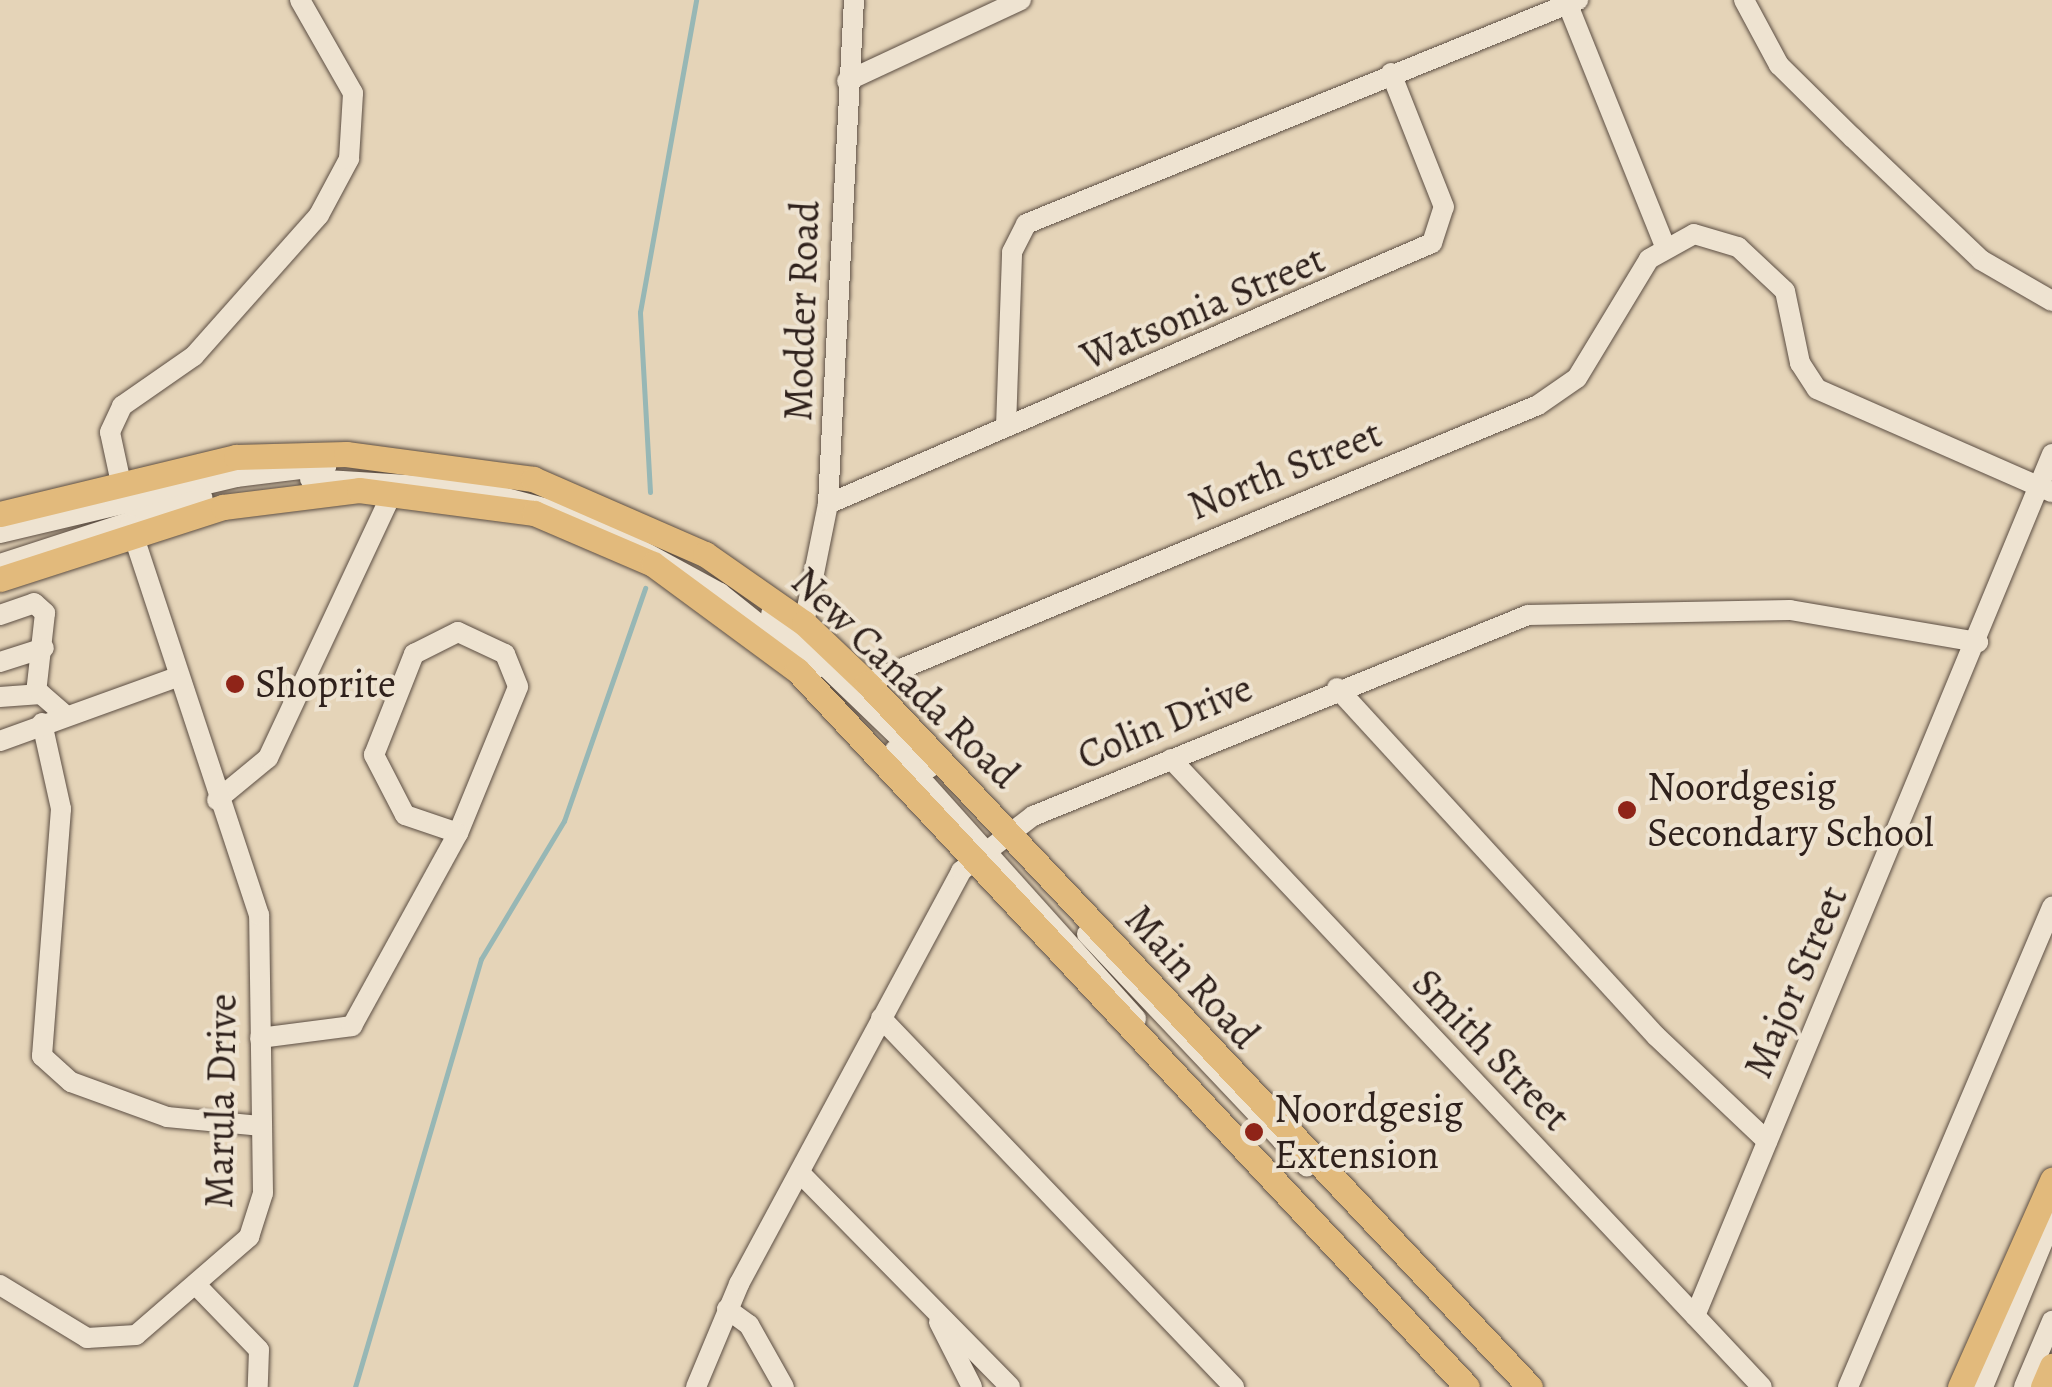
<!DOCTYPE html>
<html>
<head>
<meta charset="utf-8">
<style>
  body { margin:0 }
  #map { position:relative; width:2052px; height:1387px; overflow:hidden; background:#e5d4b8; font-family:Alegreya,serif }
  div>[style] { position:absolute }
  .stream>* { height:5px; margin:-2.5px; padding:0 2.5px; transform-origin:2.5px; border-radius:2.5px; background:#97b7b5 }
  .roads { filter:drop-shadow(0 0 2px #5c4e43) drop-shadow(0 0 2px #5c4e43) }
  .minor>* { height:20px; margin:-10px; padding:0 10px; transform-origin:10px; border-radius:10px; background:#eee3d1 }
  .major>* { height:25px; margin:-12.5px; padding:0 12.5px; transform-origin:12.5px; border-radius:12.5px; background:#e2ba7c }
  .dots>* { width:28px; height:28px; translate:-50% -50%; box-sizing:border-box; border:5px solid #eee3d1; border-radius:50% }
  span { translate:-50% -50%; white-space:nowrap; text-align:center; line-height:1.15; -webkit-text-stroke:8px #eee3d1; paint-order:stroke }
  .street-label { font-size:40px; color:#2f211c }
  .poi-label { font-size:40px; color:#2f211c }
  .left { translate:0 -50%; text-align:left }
</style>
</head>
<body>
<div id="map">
  <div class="stream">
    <i style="left:650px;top:492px;width:180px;rotate:-93.2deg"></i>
    <i style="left:640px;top:312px;width:317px;rotate:-79.8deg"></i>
    <i style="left:355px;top:1387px;width:446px;rotate:-73.6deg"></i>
    <i style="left:481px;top:959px;width:161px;rotate:-59deg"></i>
    <i style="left:564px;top:821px;width:247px;rotate:-70.8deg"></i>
  </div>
  <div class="roads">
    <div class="minor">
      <i style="left:1566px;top:0;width:263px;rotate:68.1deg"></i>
      <i style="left:1744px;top:0;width:74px;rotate:61.7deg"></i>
      <i style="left:1779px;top:65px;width:104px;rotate:44.6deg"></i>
      <i style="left:1853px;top:138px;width:177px;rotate:43.6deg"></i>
      <i style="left:1981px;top:260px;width:82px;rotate:30deg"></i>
      <i style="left:847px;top:81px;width:192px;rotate:-25deg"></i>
      <i style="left:1006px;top:427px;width:175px;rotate:-88deg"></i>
      <i style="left:1012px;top:252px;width:31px;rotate:-63deg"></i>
      <i style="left:1026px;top:224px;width:596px;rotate:-22.09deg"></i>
      <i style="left:310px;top:479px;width:162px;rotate:3.5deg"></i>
      <i style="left:472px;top:489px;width:114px;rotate:14.8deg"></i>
      <i style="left:582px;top:518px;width:157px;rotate:28.5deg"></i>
      <i style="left:720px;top:593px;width:122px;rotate:38.7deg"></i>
      <i style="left:124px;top:497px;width:66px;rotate:-102.2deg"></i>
      <i style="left:110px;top:432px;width:29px;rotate:-65deg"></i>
      <i style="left:122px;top:406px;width:88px;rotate:-34.8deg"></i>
      <i style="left:194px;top:356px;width:188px;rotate:-48.4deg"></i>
      <i style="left:319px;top:215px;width:64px;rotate:-61.8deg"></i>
      <i style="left:349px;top:159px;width:66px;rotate:-86.5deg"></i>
      <i style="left:353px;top:93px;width:107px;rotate:-119.7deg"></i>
      <i style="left:828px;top:504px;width:658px;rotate:-23.37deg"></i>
      <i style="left:1432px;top:243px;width:38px;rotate:-72deg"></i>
      <i style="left:1444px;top:207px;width:144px;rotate:-111.6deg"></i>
      <i style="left:0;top:533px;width:243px;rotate:-13.3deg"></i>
      <i style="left:236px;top:477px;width:91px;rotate:-7deg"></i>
      <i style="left:0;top:564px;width:213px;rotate:-18deg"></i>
      <i style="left:771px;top:614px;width:221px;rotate:43.9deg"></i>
      <i style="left:0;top:615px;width:36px;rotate:-19deg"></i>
      <i style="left:34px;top:603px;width:15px;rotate:42deg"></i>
      <i style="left:45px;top:613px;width:81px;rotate:96.4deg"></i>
      <i style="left:804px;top:623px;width:121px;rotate:-78.6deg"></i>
      <i style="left:828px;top:504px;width:505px;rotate:-87.05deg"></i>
      <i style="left:458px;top:632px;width:52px;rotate:25.1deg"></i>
      <i style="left:505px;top:654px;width:35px;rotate:68deg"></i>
      <i style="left:518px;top:687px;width:158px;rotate:112.3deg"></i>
      <i style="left:458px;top:833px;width:56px;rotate:-161.2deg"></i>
      <i style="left:405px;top:815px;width:68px;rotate:-117.3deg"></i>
      <i style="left:374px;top:755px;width:109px;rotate:-68.4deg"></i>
      <i style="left:414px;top:654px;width:49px;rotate:-26.6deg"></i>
      <i style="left:0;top:662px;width:46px;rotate:-17.7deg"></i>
      <i style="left:867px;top:683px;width:726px;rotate:-22.5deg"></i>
      <i style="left:1538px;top:405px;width:47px;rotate:-34.7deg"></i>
      <i style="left:1577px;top:378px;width:139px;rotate:-58.8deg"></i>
      <i style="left:1649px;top:259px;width:51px;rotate:-29.1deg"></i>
      <i style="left:1694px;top:234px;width:46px;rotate:16.5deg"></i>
      <i style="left:1738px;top:247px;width:64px;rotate:43.1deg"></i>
      <i style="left:1785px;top:291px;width:74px;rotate:78.2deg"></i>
      <i style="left:1800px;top:363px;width:31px;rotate:57deg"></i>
      <i style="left:1817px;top:389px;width:257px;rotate:23.7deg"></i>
      <i style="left:1337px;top:688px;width:472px;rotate:47.5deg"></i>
      <i style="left:1656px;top:1036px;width:153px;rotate:43.4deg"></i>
      <i style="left:0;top:697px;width:41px;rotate:-4.2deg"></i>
      <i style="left:41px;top:694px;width:32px;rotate:41deg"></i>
      <i style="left:42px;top:723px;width:88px;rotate:77.5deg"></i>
      <i style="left:61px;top:809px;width:248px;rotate:94.4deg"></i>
      <i style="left:42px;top:1056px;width:39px;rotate:42deg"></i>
      <i style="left:71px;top:1082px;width:102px;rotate:20deg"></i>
      <i style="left:167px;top:1117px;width:93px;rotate:5.5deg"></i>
      <i style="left:0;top:741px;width:185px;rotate:-19.9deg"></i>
      <i style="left:895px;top:750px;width:361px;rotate:48.1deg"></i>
      <i style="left:1171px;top:759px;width:862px;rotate:46.74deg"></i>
      <i style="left:217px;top:800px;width:66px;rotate:-39.5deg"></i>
      <i style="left:268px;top:758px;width:295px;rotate:-64.9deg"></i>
      <i style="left:1087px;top:934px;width:320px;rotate:46.6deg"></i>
      <i style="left:881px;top:1018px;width:511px;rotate:46.27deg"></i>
      <i style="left:260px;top:1038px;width:93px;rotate:-7.4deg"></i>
      <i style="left:352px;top:1026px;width:220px;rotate:-61.2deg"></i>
      <i style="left:801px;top:1174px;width:298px;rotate:45.5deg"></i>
      <i style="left:0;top:1285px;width:102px;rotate:31.3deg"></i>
      <i style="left:87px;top:1338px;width:49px;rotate:-3.5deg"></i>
      <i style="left:136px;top:1335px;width:150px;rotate:-40.9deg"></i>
      <i style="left:249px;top:1237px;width:46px;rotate:-72.3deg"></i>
      <i style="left:263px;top:1193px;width:278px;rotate:-90.8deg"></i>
      <i style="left:259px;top:915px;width:411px;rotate:-108.3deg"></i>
      <i style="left:199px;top:1288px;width:86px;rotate:45.9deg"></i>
      <i style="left:259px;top:1350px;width:37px;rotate:92deg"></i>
      <i style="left:727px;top:1309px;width:27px;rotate:36deg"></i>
      <i style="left:749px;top:1325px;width:71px;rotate:60.6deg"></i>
      <i style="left:1695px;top:1316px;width:933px;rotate:-67.5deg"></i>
      <i style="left:939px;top:1322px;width:73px;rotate:63.1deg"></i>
      <i style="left:696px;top:1387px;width:112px;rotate:-67.3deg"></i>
      <i style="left:739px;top:1284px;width:469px;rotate:-61.7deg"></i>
      <i style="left:961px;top:871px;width:91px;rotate:-37.4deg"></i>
      <i style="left:1033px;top:816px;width:534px;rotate:-22.1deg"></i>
      <i style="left:1528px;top:615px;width:262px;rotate:-1.1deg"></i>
      <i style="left:1790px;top:610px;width:191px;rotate:9.7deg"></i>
      <i style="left:1848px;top:1387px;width:522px;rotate:-66.97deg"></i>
      <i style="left:1983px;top:1387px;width:181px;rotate:-67.6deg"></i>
      <i style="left:2024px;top:1387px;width:72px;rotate:-67deg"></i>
    </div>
    <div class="major">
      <i style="left:0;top:514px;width:243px;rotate:-13.6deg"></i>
      <i style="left:236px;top:457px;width:110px;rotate:-1.6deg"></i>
      <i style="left:346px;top:454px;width:189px;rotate:7.6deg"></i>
      <i style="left:533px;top:479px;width:188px;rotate:23.6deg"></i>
      <i style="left:705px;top:554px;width:121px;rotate:34.9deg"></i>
      <i style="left:804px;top:623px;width:87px;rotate:43.6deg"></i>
      <i style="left:867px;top:683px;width:967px;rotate:46.72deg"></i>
      <i style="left:0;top:579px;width:234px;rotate:-17.9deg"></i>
      <i style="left:223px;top:507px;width:137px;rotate:-7.1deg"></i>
      <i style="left:359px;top:490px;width:177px;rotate:7.5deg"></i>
      <i style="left:534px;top:513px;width:129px;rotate:23.2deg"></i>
      <i style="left:653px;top:564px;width:179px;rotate:36.4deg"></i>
      <i style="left:797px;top:670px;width:981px;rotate:46.94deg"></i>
      <i style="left:1960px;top:1387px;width:227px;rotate:-66deg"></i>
      <i style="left:2043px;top:1387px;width:23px;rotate:-67deg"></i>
    </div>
  </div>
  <div class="dots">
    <i style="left:235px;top:684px;background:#8f2418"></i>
    <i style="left:1627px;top:810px;background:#8f2418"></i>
    <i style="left:1254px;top:1132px;background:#8f2418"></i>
  </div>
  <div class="street-label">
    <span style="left:1203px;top:308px;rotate:-23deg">Watsonia Street</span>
    <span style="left:802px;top:311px;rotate:-88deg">Modder Road</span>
    <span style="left:1285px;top:470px;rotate:-22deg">North Street</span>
    <span style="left:905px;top:678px;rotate:44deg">New Canada Road</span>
    <span style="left:1165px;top:722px;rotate:-23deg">Colin Drive</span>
    <span style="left:1192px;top:977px;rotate:48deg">Main Road</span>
    <span style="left:1796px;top:982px;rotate:-67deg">Major Street</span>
    <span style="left:1491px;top:1050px;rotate:46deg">Smith Street</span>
    <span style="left:221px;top:1101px;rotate:-89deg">Marula Drive</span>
  </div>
  <div class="poi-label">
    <span class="left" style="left:255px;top:684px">Shoprite</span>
    <span class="left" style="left:1647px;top:810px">Noordgesig<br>Secondary School</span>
    <span class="left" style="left:1274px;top:1132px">Noordgesig<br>Extension</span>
  </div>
</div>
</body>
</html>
